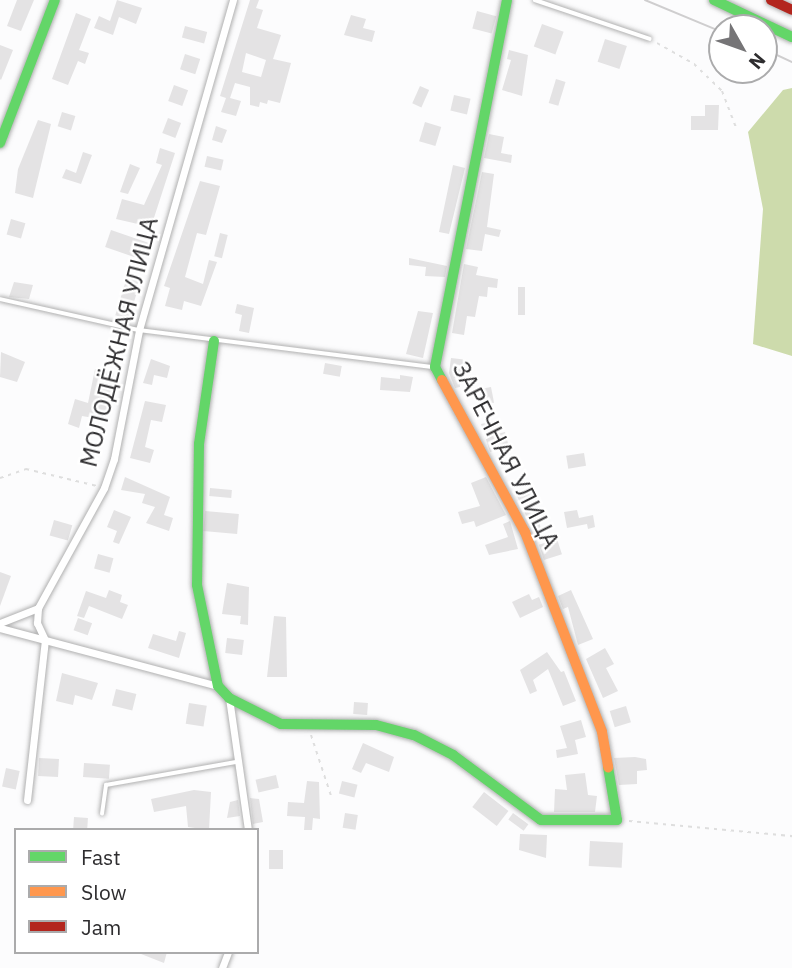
<!DOCTYPE html>
<html>
<head>
<meta charset="utf-8">
<style>
  body { margin:0 }
  #map { position:relative; width:792px; height:968px; overflow:hidden; background:#fcfcfd; font-family:"IBM Plex Sans",sans-serif }
  div>[style] { position:absolute }
  .forest>* { inset:0; background:#cddbac }
  .building>* { inset:0; background:#e4e3e4; transform-origin:0 0 }
  .path>* { height:2px; margin-top:-1px; transform-origin:0; background:repeating-linear-gradient(90deg,#dedede 0 3.5px,transparent 0 8.5px) }
  .roads { filter:drop-shadow(0 0 2px #b0b0b0) drop-shadow(0 0 2px #b0b0b0) }
  .lane>* { height:3.5px; margin:-1.75px; padding:0 1.75px; transform-origin:1.75px; border-radius:1.75px; background:#fff }
  .street>* { height:7px; margin:-3.5px; padding:0 3.5px; transform-origin:3.5px; border-radius:3.5px; background:#fff }
  .fast>* { height:10px; margin:-5px; padding:0 5px; transform-origin:5px; border-radius:5px; background:#63d668 }
  .slow>* { height:10px; margin:-5px; padding:0 5px; transform-origin:5px; border-radius:5px; background:#ff974d }
  .jam>* { height:10px; margin:-5px; padding:0 5px; transform-origin:5px; border-radius:5px; background:#b3261e }
  .tram>* { height:2px; margin:-1px; padding:0 1px; transform-origin:1px; border-radius:1px; background:#cfcecf }
  span { translate:-50% -50%; white-space:nowrap; text-align:center; line-height:1.15; -webkit-text-stroke:5px #fff; paint-order:stroke }
  .street-label { font-size:24px; color:#2e2d2f }
  .legend { position:absolute; left:14px; top:828px; width:245px; height:126px; box-sizing:border-box; background:#fff; border:2px solid #ababac; margin:0; padding:9px 12px; list-style:none; font-size:21px; color:#2e2d2f }
  .legend li { display:flex; align-items:center; gap:14px; height:35px }
  .legend b { width:35px; border:2px solid #ababac }
  .north { position:absolute; left:708px; top:14px; width:70px; height:70px; box-sizing:border-box; background:#fff; border:2px solid #ababac; border-radius:50%; rotate:130deg; font-size:19px; font-weight:700; line-height:28px; text-align:center; color:#2e2d2f }
  .north::after { content:''; display:block; margin:auto; width:24px; height:32px; background:#767577; clip-path:polygon(50% 0,100% 100%,50% 72%,0 100%) }
</style>
</head>
<body>
<div id="map">
  <div class="forest">
    <i style="clip-path:polygon(792px 88px,792px 356px,753px 344px,763px 209px,748px 132px,783px 90px)"></i>
  </div>
  <div class="building">
    <i style="clip-path:polygon(17px 0,34px 0,21px 31px,7px 26px)"></i>
    <i style="clip-path:polygon(117px 0,142px 8px,136px 24px,119px 17px,113px 35px,94px 28px,99px 16px,110px 21px)"></i>
    <i style="clip-path:polygon(evenodd,250px 0,259px 0,256px 8px,263px 10px,257px 28px,281px 35px,273px 59px,291px 63px,280px 103px,268px 100px,267px 104px,260px 102px,259px 107px,250px 105px,250px 87px,235px 83px,230px 98px,241px 101px,236px 116px,221px 112px,226px 98px,220px 96px,250px 0,246px 53px,266px 60px,261px 77px,242px 72px,246px 53px)"></i>
    <i style="left:477px;top:11px;width:20px;height:18px;rotate:15deg"></i>
    <i style="clip-path:polygon(76px 13px,91px 19px,79px 50px,89px 53px,85px 64px,78px 61px,68px 85px,52px 79px)"></i>
    <i style="clip-path:polygon(351px 15px,366px 19px,363px 28px,375px 31px,372px 42px,344px 35px)"></i>
    <i style="left:542px;top:24px;width:23px;height:24px;rotate:20deg"></i>
    <i style="left:185px;top:26px;width:23px;height:12px;rotate:15deg"></i>
    <i style="left:605px;top:39px;width:23px;height:24px;rotate:18deg"></i>
    <i style="clip-path:polygon(0 45px,13px 50px,1px 80px,0 79px)"></i>
    <i style="clip-path:polygon(509px 50px,528px 55px,522px 96px,502px 90px,511px 60px,507px 59px)"></i>
    <i style="left:185px;top:54px;width:16px;height:16px;rotate:18deg"></i>
    <i style="left:556px;top:79px;width:10px;height:25px;rotate:17deg"></i>
    <i style="left:174px;top:85px;width:15px;height:17px;rotate:20deg"></i>
    <i style="left:420px;top:86px;width:10px;height:19px;rotate:24deg"></i>
    <i style="left:454px;top:95px;width:17px;height:16px;rotate:13deg"></i>
    <i style="clip-path:polygon(705px 105px,719px 105px,718px 130px,691px 130px,691px 116px,705px 116px)"></i>
    <i style="left:62px;top:112px;width:14px;height:15px;rotate:17deg"></i>
    <i style="left:168px;top:118px;width:14px;height:16px;rotate:21deg"></i>
    <i style="clip-path:polygon(38px 120px,51px 124px,33px 198px,15px 193px,18px 169px)"></i>
    <i style="left:425px;top:122px;width:17px;height:20px;rotate:17deg"></i>
    <i style="clip-path:polygon(216px 126px,227px 130px,222px 143px,212px 140px)"></i>
    <i style="clip-path:polygon(489px 134px,504px 137px,501px 153px,512px 155px,511px 163px,484px 158px)"></i>
    <i style="clip-path:polygon(160px 148px,175px 153px,151px 227px,116px 219px,122px 199px,144px 205px,162px 165px,156px 163px)"></i>
    <i style="clip-path:polygon(83px 152px,92px 155px,81px 184px,62px 178px,66px 169px,76px 173px)"></i>
    <i style="left:207px;top:156px;width:17px;height:11px;rotate:13deg"></i>
    <i style="clip-path:polygon(130px 164px,140px 168px,128px 194px,120px 192px)"></i>
    <i style="clip-path:polygon(453px 165px,465px 168px,449px 234px,439px 232px)"></i>
    <i style="clip-path:polygon(482px 172px,494px 174px,487px 227px,501px 230px,499px 237px,485px 234px,482px 251px,466px 249px)"></i>
    <i style="clip-path:polygon(200px 181px,220px 186px,206px 235px,197px 233px,185px 277px,203px 284px,209px 260px,217px 262px,201px 306px,184px 301px,182px 310px,165px 306px,170px 288px,164px 286px)"></i>
    <i style="left:11px;top:219px;width:15px;height:16px;rotate:16deg"></i>
    <i style="left:111px;top:230px;width:40px;height:18px;rotate:19deg"></i>
    <i style="left:220px;top:233px;width:8px;height:24px;rotate:14deg"></i>
    <i style="clip-path:polygon(409px 258px,447px 266px,445px 277px,425px 276px,426px 267px,409px 265px)"></i>
    <i style="clip-path:polygon(464px 264px,478px 267px,476px 275px,498px 279px,497px 288px,488px 287px,487px 297px,479px 296px,475px 317px,467px 316px,464px 335px,452px 333px)"></i>
    <i style="left:127px;top:277px;width:14px;height:40px;rotate:17deg"></i>
    <i style="clip-path:polygon(14px 282px,33px 285px,29px 299px,9px 297px)"></i>
    <i style="left:518px;top:287px;width:7px;height:28px"></i>
    <i style="clip-path:polygon(237px 304px,254px 308px,249px 333px,239px 331px,242px 315px,235px 313px)"></i>
    <i style="clip-path:polygon(418px 311px,433px 313px,423px 358px,406px 354px)"></i>
    <i style="clip-path:polygon(1px 352px,25px 362px,17px 382px,0 377px)"></i>
    <i style="clip-path:polygon(451px 358px,468px 360px,465px 376px,459px 375px,460px 387px,455px 388px,449px 373px)"></i>
    <i style="clip-path:polygon(151px 359px,170px 366px,167px 378px,154px 375px,152px 385px,143px 383px)"></i>
    <i style="left:325px;top:363px;width:17px;height:11px;rotate:10deg"></i>
    <i style="clip-path:polygon(95px 369px,114px 373px,105px 420px,82px 416px,79px 428px,68px 424px,75px 399px,88px 403px)"></i>
    <i style="clip-path:polygon(400px 375px,413px 377px,410px 392px,380px 390px,381px 377px,400px 379px)"></i>
    <i style="left:491px;top:387px;width:16px;height:12px;rotate:79deg"></i>
    <i style="clip-path:polygon(145px 401px,166px 405px,162px 422px,151px 420px,145px 447px,154px 450px,150px 463px,130px 458px)"></i>
    <i style="clip-path:polygon(494px 421px,497px 434px,505px 432px,509px 447px,490px 452px,481px 424px)"></i>
    <i style="left:584px;top:453px;width:13px;height:18px;rotate:81deg"></i>
    <i style="clip-path:polygon(125px 477px,170px 497px,164px 515px,173px 518px,169px 531px,146px 523px,155px 507px,142px 503px,145px 494px,121px 490px)"></i>
    <i style="clip-path:polygon(486px 477px,506px 515px,476px 527px,474px 521px,462px 524px,458px 512px,480px 506px,471px 483px)"></i>
    <i style="left:210px;top:488px;width:22px;height:8px;rotate:5deg"></i>
    <i style="clip-path:polygon(534px 493px,542px 536px,536px 537px,517px 496px)"></i>
    <i style="clip-path:polygon(114px 510px,131px 517px,119px 544px,113px 542px,117px 531px,107px 527px)"></i>
    <i style="clip-path:polygon(577px 510px,579px 518px,593px 515px,595px 527px,588px 529px,587px 524px,567px 528px,564px 512px)"></i>
    <i style="left:205px;top:511px;width:34px;height:20px;rotate:5deg"></i>
    <i style="left:54px;top:520px;width:19px;height:16px;rotate:16deg"></i>
    <i style="clip-path:polygon(510px 521px,518px 549px,489px 555px,485px 545px,508px 537px,503px 524px)"></i>
    <i style="left:557px;top:539px;width:16px;height:19px;rotate:72deg"></i>
    <i style="left:98px;top:554px;width:16px;height:15px;rotate:15deg"></i>
    <i style="clip-path:polygon(0 572px,11px 576px,0 606px)"></i>
    <i style="clip-path:polygon(227px 583px,249px 587px,248px 625px,240px 624px,241px 616px,222px 614px)"></i>
    <i style="clip-path:polygon(109px 590px,122px 595px,120px 602px,128px 605px,122px 619px,89px 606px,84px 618px,77px 616px,86px 591px,106px 598px)"></i>
    <i style="clip-path:polygon(571px 590px,593px 639px,578px 645px,568px 607px,563px 609px,558px 596px)"></i>
    <i style="clip-path:polygon(529px 594px,532px 600px,539px 597px,543px 607px,520px 618px,512px 602px)"></i>
    <i style="clip-path:polygon(274px 616px,286px 617px,287px 677px,267px 677px)"></i>
    <i style="left:78px;top:618px;width:15px;height:13px;rotate:20deg"></i>
    <i style="clip-path:polygon(179px 631px,186px 633px,179px 658px,148px 648px,153px 634px,176px 641px)"></i>
    <i style="left:227px;top:638px;width:17px;height:15px;rotate:7deg"></i>
    <i style="clip-path:polygon(605px 648px,614px 664px,606px 668px,618px 691px,603px 698px,586px 659px)"></i>
    <i style="clip-path:polygon(547px 652px,561px 672px,564px 671px,576px 701px,563px 706px,548px 669px,533px 680px,537px 691px,530px 694px,520px 670px)"></i>
    <i style="clip-path:polygon(62px 673px,98px 683px,92px 700px,75px 695px,73px 705px,56px 701px)"></i>
    <i style="left:116px;top:689px;width:21px;height:17px;rotate:14deg"></i>
    <i style="left:354px;top:702px;width:14px;height:12px;rotate:4deg"></i>
    <i style="left:189px;top:703px;width:18px;height:21px;rotate:9deg"></i>
    <i style="left:626px;top:706px;width:17px;height:17px;rotate:73deg"></i>
    <i style="clip-path:polygon(581px 720px,586px 737px,575px 740px,578px 754px,557px 758px,556px 750px,567px 748px,560px 726px)"></i>
    <i style="clip-path:polygon(363px 743px,394px 757px,389px 772px,366px 763px,361px 773px,352px 769px)"></i>
    <i style="clip-path:polygon(635px 757px,646px 759px,647px 770px,637px 771px,637px 784px,619px 785px,614px 758px)"></i>
    <i style="left:39px;top:758px;width:20px;height:18px;rotate:3deg"></i>
    <i style="left:84px;top:763px;width:26px;height:14px;rotate:4deg"></i>
    <i style="left:6px;top:768px;width:14px;height:19px;rotate:12deg"></i>
    <i style="clip-path:polygon(585px 773px,588px 795px,597px 796px,595px 812px,554px 812px,555px 789px,567px 790px,565px 775px)"></i>
    <i style="left:276px;top:775px;width:13px;height:21px;rotate:77deg"></i>
    <i style="clip-path:polygon(307px 781px,319px 782px,320px 819px,313px 818px,312px 830px,304px 830px,305px 817px,287px 816px,288px 802px,304px 803px)"></i>
    <i style="left:342px;top:781px;width:16px;height:13px;rotate:14deg"></i>
    <i style="clip-path:polygon(194px 790px,211px 792px,209px 830px,188px 827px,186px 806px,154px 812px,151px 799px)"></i>
    <i style="left:484px;top:792px;width:31px;height:19px;rotate:38deg"></i>
    <i style="clip-path:polygon(250px 798px,259px 799px,263px 822px,253px 824px)"></i>
    <i style="clip-path:polygon(238px 800px,240px 816px,227px 818px,230px 802px)"></i>
    <i style="left:345px;top:813px;width:13px;height:15px;rotate:9deg"></i>
    <i style="left:513px;top:813px;width:19px;height:8px;rotate:36deg"></i>
    <i style="left:74px;top:817px;width:14px;height:13px;rotate:4deg"></i>
    <i style="clip-path:polygon(520px 834px,547px 835px,546px 858px,519px 850px)"></i>
    <i style="left:590px;top:841px;width:33px;height:25px;rotate:3deg"></i>
    <i style="left:269px;top:850px;width:14px;height:19px"></i>
    <i style="clip-path:polygon(136px 952px,167px 952px,164px 963px)"></i>
  </div>
  <div class="path">
    <i style="left:657px;top:43px;width:43px;rotate:29.6deg"></i>
    <i style="left:694px;top:64px;width:39px;rotate:44deg"></i>
    <i style="left:722px;top:91px;width:40px;rotate:69deg"></i>
    <i style="left:0;top:478px;width:28px;rotate:-19deg"></i>
    <i style="left:26px;top:469px;width:73px;rotate:13.5deg"></i>
    <i style="left:311px;top:735px;width:64px;rotate:71.8deg"></i>
    <i style="left:629px;top:821px;width:164px;rotate:5.3deg"></i>
  </div>
  <div class="roads">
    <div class="lane">
      <i style="left:535px;top:0;width:121px;rotate:18.7deg"></i>
      <i style="left:0;top:299px;width:142px;rotate:12.6deg"></i>
      <i style="left:139px;top:330px;width:295px;rotate:7.2deg"></i>
      <i style="left:102px;top:814px;width:29px;rotate:-82deg"></i>
      <i style="left:106px;top:785px;width:133px;rotate:-10deg"></i>
    </div>
    <div class="street">
      <i style="left:0;top:623px;width:41px;rotate:-21.5deg"></i>
      <i style="left:0;top:628px;width:226px;rotate:14.9deg"></i>
      <i style="left:229px;top:698px;width:133px;rotate:81.8deg"></i>
      <i style="left:27px;top:800px;width:161px;rotate:-83.6deg"></i>
      <i style="left:45px;top:640px;width:19px;rotate:-115deg"></i>
      <i style="left:37px;top:623px;width:15px;rotate:-86deg"></i>
      <i style="left:38px;top:608px;width:137px;rotate:-61.2deg"></i>
      <i style="left:104px;top:488px;width:31px;rotate:-71deg"></i>
      <i style="left:114px;top:459px;width:131px;rotate:-79deg"></i>
      <i style="left:139px;top:330px;width:343px;rotate:-74.1deg"></i>
      <i style="left:222px;top:968px;width:17px;rotate:-69deg"></i>
    </div>
    <div class="fast">
      <i style="left:714px;top:0;width:86px;rotate:25.4deg"></i>
      <i style="left:0;top:143px;width:153px;rotate:-69deg"></i>
      <i style="left:214px;top:341px;width:104px;rotate:98.3deg"></i>
      <i style="left:199px;top:444px;width:141px;rotate:90.8deg"></i>
      <i style="left:197px;top:585px;width:103px;rotate:78.3deg"></i>
      <i style="left:218px;top:686px;width:16px;rotate:47deg"></i>
      <i style="left:229px;top:698px;width:58px;rotate:26.6deg"></i>
      <i style="left:281px;top:724px;width:95px;rotate:0.6deg"></i>
      <i style="left:376px;top:725px;width:39px;rotate:15deg"></i>
      <i style="left:414px;top:735px;width:44px;rotate:27.1deg"></i>
      <i style="left:453px;top:755px;width:109px;rotate:36.5deg"></i>
      <i style="left:541px;top:820px;width:76px"></i>
      <i style="left:617px;top:820px;width:54px;rotate:-99.6deg"></i>
      <i style="left:442px;top:380px;width:15px;rotate:-118deg"></i>
      <i style="left:435px;top:367px;width:374px;rotate:-78.9deg"></i>
    </div>
    <div class="slow">
      <i style="left:442px;top:380px;width:173px;rotate:61.4deg"></i>
      <i style="left:525px;top:532px;width:214px;rotate:68.9deg"></i>
      <i style="left:602px;top:732px;width:36px;rotate:80deg"></i>
    </div>
    <div class="jam">
      <i style="left:771px;top:0;width:23px;rotate:25deg"></i>
    </div>
  </div>
  <div class="tram">
    <i style="left:645px;top:0;width:83px;rotate:22.6deg"></i>
    <i style="left:764px;top:49px;width:31px;rotate:25deg"></i>
  </div>
  <div class="street-label">
    <span style="left:119px;top:342px;rotate:-76deg">МОЛОДЁЖНАЯ УЛИЦА</span>
    <span style="left:506px;top:455px;rotate:63deg">ЗАРЕЧНАЯ УЛИЦА</span>
  </div>
  <ul class="legend">
  <li><b style="height:9px;background:#63d668"></b>Fast</li>
  <li><b style="height:9px;background:#ff974d"></b>Slow</li>
  <li><b style="height:9px;background:#b3261e"></b>Jam</li>
  </ul>
  <div class="north">N</div>
</div>
</body>
</html>
